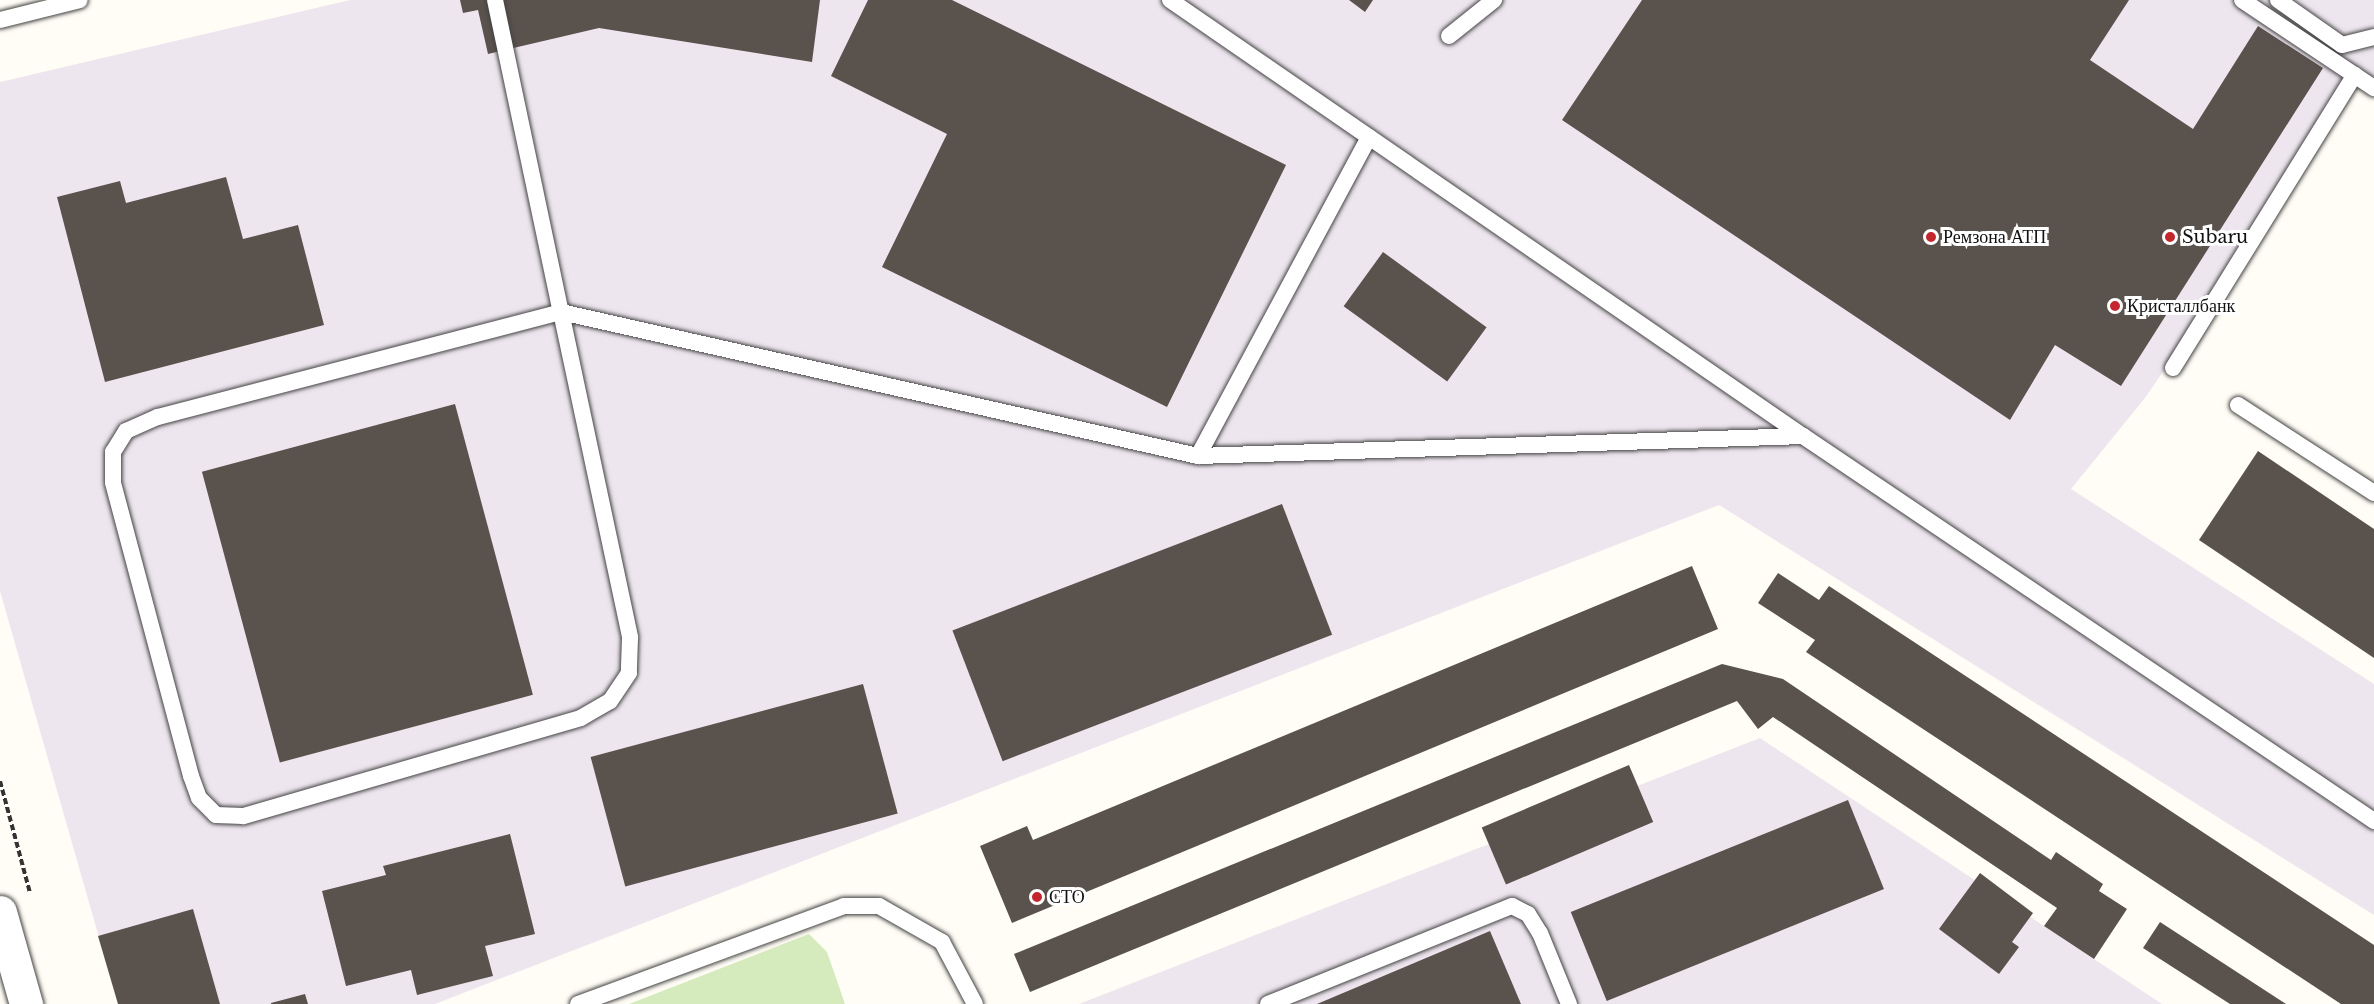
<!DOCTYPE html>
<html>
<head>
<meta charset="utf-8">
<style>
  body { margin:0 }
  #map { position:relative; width:2374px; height:1004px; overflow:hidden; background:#fffdf5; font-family:"Libre Baskerville",serif }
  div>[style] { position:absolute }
  .industrial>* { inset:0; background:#eee6ef }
  .green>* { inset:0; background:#d5ebbd }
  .building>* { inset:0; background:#5a524d; transform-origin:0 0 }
  .path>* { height:4px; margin-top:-2px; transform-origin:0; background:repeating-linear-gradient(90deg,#333 0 6px,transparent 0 9px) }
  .roads { filter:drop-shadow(0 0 2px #444) drop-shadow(0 0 2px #444) }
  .service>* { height:16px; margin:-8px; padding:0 8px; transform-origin:8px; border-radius:8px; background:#fff }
  .tertiary>* { height:33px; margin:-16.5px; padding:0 16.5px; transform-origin:16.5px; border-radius:16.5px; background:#fff }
  .dots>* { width:16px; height:16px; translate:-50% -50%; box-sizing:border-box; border:3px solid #fff; border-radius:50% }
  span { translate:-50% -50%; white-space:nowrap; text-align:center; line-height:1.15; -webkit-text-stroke:6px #fff; paint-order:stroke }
  .poi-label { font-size:18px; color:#111 }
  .left { translate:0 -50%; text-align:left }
</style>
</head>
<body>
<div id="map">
  <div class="industrial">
    <i style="clip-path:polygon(350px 0,2374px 0,2374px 82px,2365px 76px,2145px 398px,2071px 489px,2374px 684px,2374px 915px,1719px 505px,435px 1004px,118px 1004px,0 591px,0 82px)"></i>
    <i style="clip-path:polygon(1760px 738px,2162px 1004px,1079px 1004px)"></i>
  </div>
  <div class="green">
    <i style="clip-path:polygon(809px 934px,827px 952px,845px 1004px,629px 1004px)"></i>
  </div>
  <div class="building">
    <i style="clip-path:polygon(460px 0,820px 0,812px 62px,599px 28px,488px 54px,478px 10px,463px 13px)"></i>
    <i style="clip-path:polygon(868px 0,952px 0,1286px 165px,1167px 407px,882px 267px,947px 134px,831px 76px)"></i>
    <i style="clip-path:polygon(1349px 0,1373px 0,1365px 12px)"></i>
    <i style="clip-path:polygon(1642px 0,2129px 0,2090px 60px,2193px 129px,2258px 26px,2323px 68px,2121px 386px,2055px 345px,2010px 420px,1562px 120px)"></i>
    <i style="clip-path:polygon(226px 177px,243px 239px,298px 225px,324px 325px,105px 382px,57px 197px,120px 181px,126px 203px)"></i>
    <i style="left:1383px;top:252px;width:128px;height:67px;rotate:36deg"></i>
    <i style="left:455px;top:404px;width:301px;height:262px;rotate:75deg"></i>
    <i style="clip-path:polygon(2258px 451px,2374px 529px,2374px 658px,2199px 540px)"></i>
    <i style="left:1282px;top:504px;width:140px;height:353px;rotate:69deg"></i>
    <i style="clip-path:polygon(1692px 566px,1718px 629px,1012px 923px,980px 846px,1027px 826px,1033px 840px)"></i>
    <i style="clip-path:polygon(1778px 573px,1819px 600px,1829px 586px,2374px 945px,2374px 1004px,2341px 1004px,1806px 652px,1815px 640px,1758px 603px)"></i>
    <i style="clip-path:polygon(1722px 664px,1783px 679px,2051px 860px,2056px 852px,2103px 884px,2099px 891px,2127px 909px,2094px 959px,2044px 926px,2057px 908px,1773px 717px,1758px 729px,1737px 701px,1030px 992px,1014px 954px)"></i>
    <i style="left:863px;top:684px;width:134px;height:282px;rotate:75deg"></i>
    <i style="left:1629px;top:765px;width:62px;height:160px;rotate:67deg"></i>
    <i style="left:1848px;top:800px;width:96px;height:299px;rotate:68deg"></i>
    <i style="clip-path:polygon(510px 834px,535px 934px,485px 946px,493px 976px,417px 995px,411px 970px,346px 986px,322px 891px,386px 875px,383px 866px)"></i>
    <i style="clip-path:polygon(1980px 873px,2033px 913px,2012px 942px,2019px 947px,1999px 974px,1939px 929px)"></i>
    <i style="clip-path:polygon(193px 909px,220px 1004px,118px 1004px,98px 936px)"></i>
    <i style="clip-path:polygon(2160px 922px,2286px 1004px,2230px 1004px,2143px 948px)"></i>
    <i style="clip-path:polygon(1490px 931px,1521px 1004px,1317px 1004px)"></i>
    <i style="clip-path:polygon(305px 994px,308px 1004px,271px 1004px,271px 1003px)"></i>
  </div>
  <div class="path">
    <i style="left:0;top:781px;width:116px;rotate:75deg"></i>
  </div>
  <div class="roads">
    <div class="service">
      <i style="left:495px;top:0;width:319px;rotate:78.1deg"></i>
      <i style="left:561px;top:312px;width:333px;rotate:78deg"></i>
      <i style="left:630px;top:638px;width:35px;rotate:92deg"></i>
      <i style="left:629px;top:673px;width:34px;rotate:124deg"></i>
      <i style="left:610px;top:701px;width:34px;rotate:150deg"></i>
      <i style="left:581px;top:718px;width:352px;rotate:163.8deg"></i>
      <i style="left:243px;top:816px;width:27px;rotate:-178deg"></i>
      <i style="left:216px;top:815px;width:24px;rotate:-135deg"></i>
      <i style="left:199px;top:798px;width:23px;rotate:-110deg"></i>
      <i style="left:191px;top:776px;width:304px;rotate:-104.9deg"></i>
      <i style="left:113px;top:482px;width:30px;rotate:-90deg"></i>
      <i style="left:113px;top:452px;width:25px;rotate:-58deg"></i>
      <i style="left:126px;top:431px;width:35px;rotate:-24deg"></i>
      <i style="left:158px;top:417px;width:416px;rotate:-14.6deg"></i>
      <i style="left:561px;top:312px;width:653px;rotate:12.74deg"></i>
      <i style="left:1198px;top:456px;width:605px;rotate:-1.89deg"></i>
      <i style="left:1803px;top:436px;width:689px;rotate:33.99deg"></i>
      <i style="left:1170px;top:0;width:769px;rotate:34.56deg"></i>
      <i style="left:2242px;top:0;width:159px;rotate:33.7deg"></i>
      <i style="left:2278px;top:0;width:78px;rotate:35.1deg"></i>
      <i style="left:2342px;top:45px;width:33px;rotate:-14deg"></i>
      <i style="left:0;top:20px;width:82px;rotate:-14deg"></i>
      <i style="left:1449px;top:36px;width:58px;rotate:-38.7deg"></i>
      <i style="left:2173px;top:368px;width:345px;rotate:-58.2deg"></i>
      <i style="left:2238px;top:405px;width:162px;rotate:32.9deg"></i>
      <i style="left:1198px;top:456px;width:362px;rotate:-61.8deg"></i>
      <i style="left:578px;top:1004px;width:283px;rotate:-20.2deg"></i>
      <i style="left:844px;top:906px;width:35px"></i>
      <i style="left:879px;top:906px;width:73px;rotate:29.7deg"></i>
      <i style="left:942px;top:942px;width:70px;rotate:62deg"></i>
      <i style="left:1268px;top:1004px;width:263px;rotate:-21.9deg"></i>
      <i style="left:1512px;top:906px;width:18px;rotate:27deg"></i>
      <i style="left:1528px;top:914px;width:22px;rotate:58deg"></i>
      <i style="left:1540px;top:933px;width:77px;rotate:67.8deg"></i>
    </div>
    <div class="tertiary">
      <i style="left:0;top:912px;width:96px;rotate:74.2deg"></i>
    </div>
  </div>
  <div class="dots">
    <i style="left:1931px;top:237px;background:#c4262e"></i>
    <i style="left:2170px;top:237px;background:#c4262e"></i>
    <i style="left:2115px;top:306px;background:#c4262e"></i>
    <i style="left:1037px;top:897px;background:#c4262e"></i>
  </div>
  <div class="poi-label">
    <span class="left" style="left:1943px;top:237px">Ремзона АТП</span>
    <span class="left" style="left:2182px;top:237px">Subaru</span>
    <span class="left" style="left:2127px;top:306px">Кристаллбанк</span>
    <span class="left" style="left:1049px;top:897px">СТО</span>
  </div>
</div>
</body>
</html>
